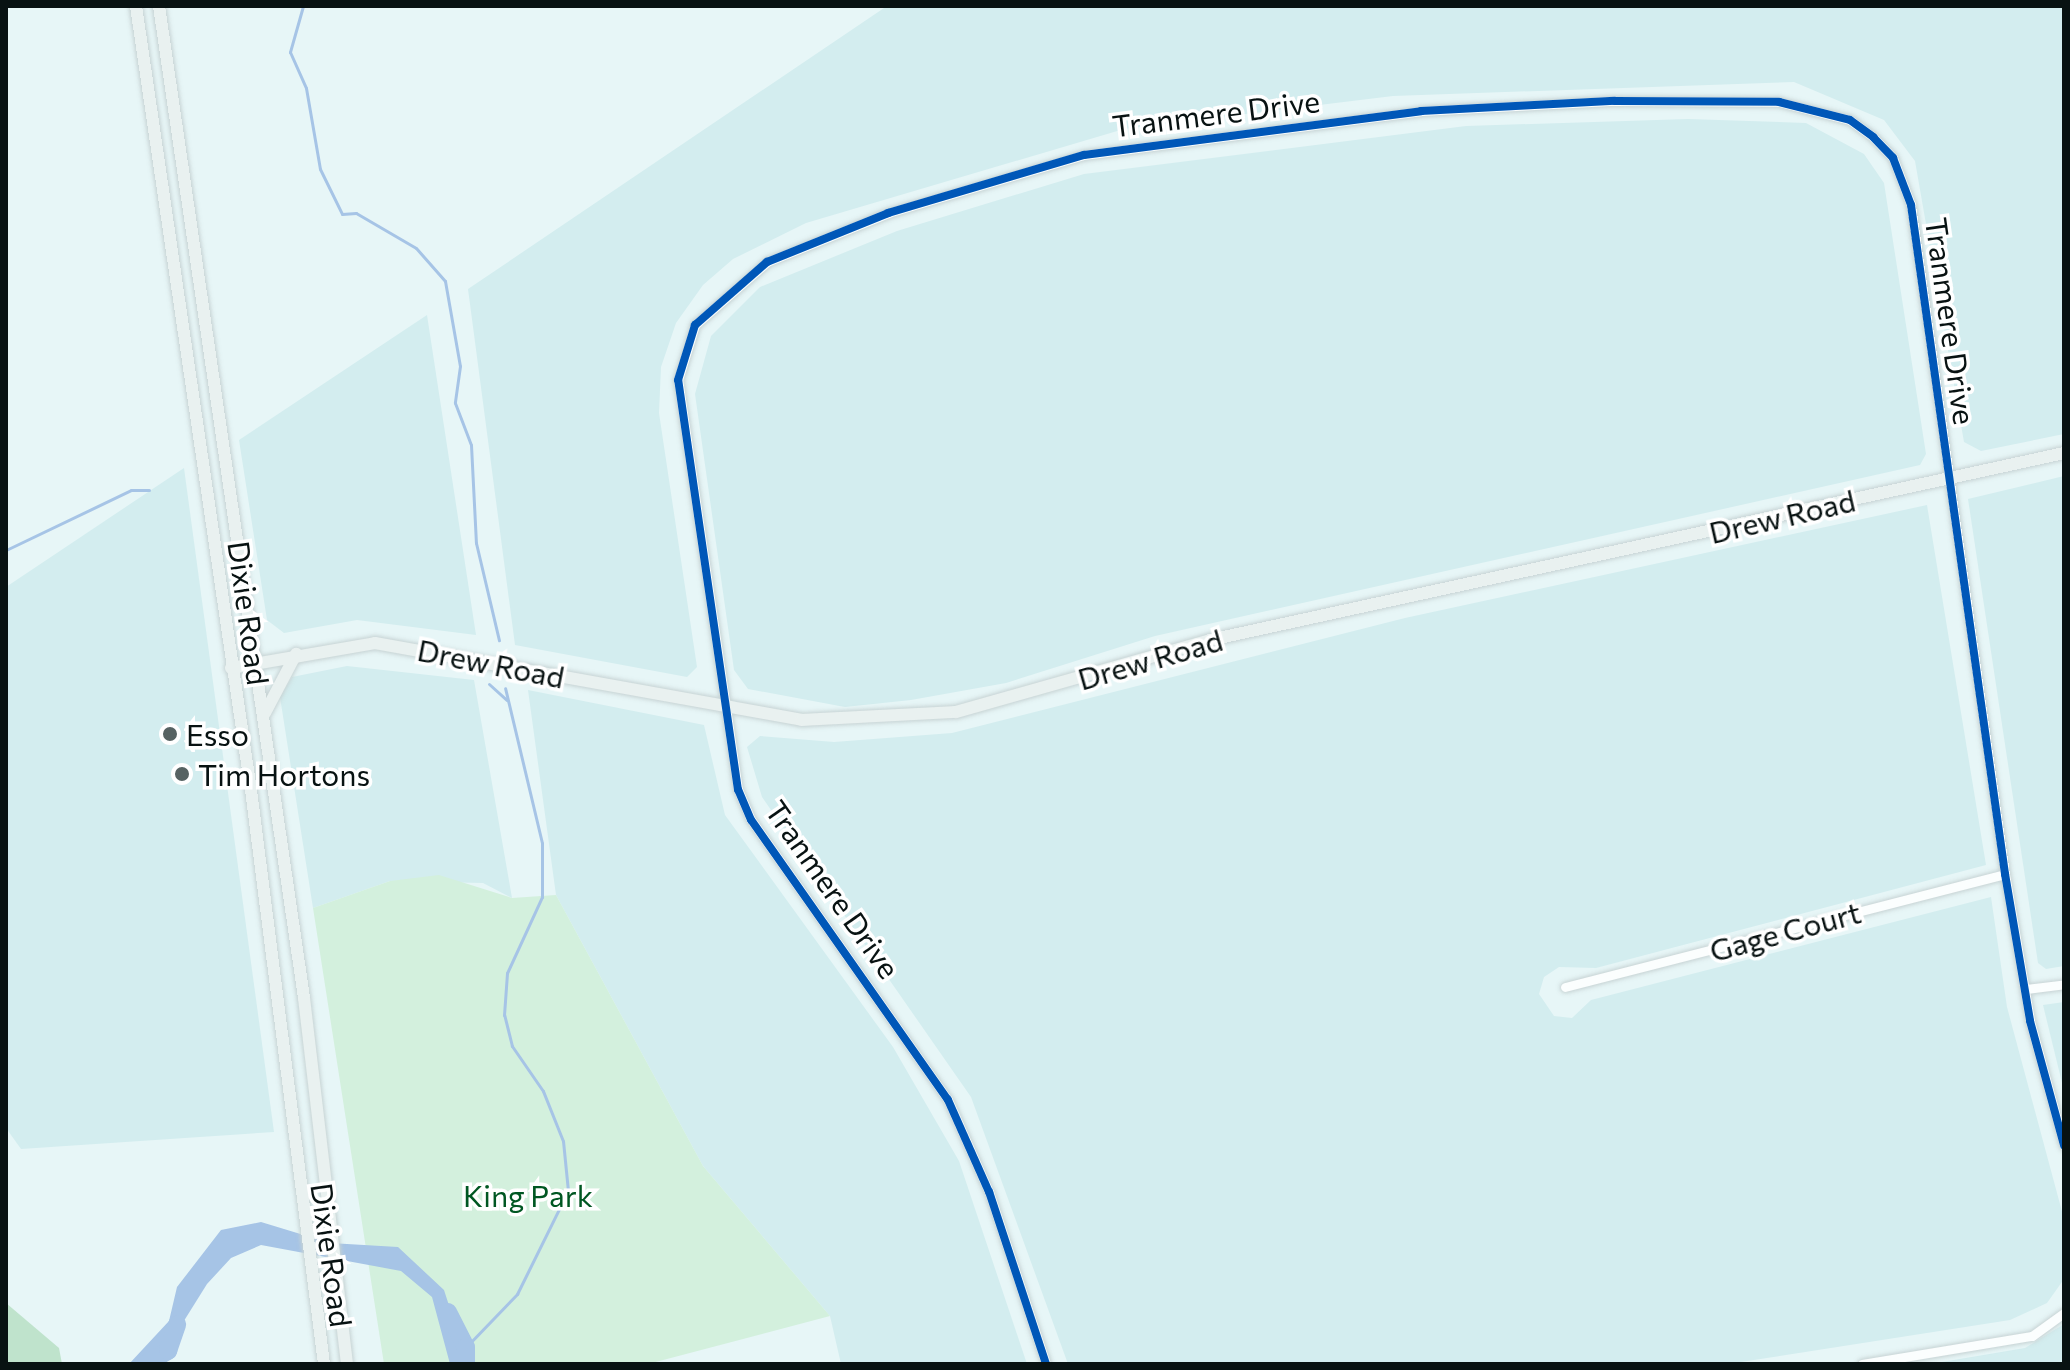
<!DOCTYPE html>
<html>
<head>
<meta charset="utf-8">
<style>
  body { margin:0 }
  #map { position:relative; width:2070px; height:1370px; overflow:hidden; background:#e7f6f7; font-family:Commissioner,sans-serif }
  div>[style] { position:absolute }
  .built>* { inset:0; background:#d3edef }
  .green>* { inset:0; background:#d3f0dd }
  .forest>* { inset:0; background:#bfe3cc }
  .water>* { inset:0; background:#a6c4e6 }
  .stream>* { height:3px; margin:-1.5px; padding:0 1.5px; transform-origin:1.5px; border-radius:1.5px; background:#a6c4e6 }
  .river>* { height:18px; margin:-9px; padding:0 9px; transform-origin:9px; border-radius:9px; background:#a6c4e6 }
  .roads { filter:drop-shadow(0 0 2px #c7d3d4) drop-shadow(0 0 2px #c7d3d4) }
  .street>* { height:9px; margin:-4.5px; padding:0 4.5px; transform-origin:4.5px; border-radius:4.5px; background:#fbfefe }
  .secondary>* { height:12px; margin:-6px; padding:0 6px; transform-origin:6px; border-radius:6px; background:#e9f1f0 }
  .cycleway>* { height:8px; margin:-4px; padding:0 4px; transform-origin:4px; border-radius:4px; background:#0057b8 }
  .dots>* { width:22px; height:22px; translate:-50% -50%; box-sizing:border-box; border:4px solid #fff; border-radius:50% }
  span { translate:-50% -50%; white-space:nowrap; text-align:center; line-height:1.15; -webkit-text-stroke:7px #fff; paint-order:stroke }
  .street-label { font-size:30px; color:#081212 }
  .poi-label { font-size:30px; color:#081212 }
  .left { translate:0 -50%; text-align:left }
  .park-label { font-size:30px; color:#005722 }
  .frame { position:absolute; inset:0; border:8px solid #081212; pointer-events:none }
</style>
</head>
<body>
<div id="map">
  <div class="built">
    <i style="clip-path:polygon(887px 6px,2064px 6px,2064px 434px,1981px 451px,1964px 442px,1915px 161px,1884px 120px,1794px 82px,1393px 96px,1124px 129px,806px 223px,733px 259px,703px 285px,676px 323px,661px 367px,659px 413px,697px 667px,687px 677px,515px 645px,468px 289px)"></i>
    <i style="clip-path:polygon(1688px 119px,1806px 123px,1864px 154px,1884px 183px,1926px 454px,1920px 465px,1155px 636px,1006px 683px,911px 700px,845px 707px,748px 689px,734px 670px,695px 394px,711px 336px,760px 287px,897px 231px,1084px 174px,1466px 126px)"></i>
    <i style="clip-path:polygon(427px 315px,476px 635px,357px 620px,284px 633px,267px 620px,239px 440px)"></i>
    <i style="clip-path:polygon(184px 468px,274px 1132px,21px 1149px,6px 1128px,6px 587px)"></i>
    <i style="clip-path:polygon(2064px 476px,2064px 966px,2046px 969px,2038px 963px,1968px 499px)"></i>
    <i style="clip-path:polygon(1927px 505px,1986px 865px,1596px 968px,1559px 967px,1544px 977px,1539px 994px,1554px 1016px,1572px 1018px,1591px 1000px,1991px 897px,2007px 1007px,2064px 1219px,2064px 1279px,2047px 1303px,2010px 1320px,1728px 1364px,1068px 1364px,971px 1097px,762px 797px,747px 747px,760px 736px,834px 742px,952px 733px,1405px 618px)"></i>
    <i style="clip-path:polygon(347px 666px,474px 680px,512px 898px,483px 883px,390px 881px,313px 908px,280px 697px,292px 677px)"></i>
    <i style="clip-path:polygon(528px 690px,704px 725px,725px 815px,893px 1047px,959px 1161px,1027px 1364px,841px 1364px,830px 1316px,703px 1166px,556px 895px)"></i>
    <i style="clip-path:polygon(2064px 1002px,2064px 1091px,2043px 1005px)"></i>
    <i style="clip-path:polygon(2064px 1324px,2064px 1364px,1930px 1364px,2025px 1348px)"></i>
  </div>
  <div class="green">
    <i style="clip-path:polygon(439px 875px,512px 898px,556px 895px,703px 1166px,830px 1316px,648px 1364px,384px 1364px,313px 908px,390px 881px)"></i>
  </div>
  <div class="forest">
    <i style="clip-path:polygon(6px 1303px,59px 1348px,62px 1364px,6px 1364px)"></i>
  </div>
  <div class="water">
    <i style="clip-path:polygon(261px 1222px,330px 1243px,398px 1247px,444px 1290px,468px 1364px,450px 1364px,432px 1297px,401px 1271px,261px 1245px,231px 1258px,207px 1284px,157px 1364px,129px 1364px,169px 1321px,177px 1287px,221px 1230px)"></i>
  </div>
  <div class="stream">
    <i style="left:303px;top:6px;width:48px;rotate:105.8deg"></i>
    <i style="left:290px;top:52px;width:39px;rotate:66deg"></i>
    <i style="left:306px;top:88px;width:82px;rotate:80.2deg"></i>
    <i style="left:320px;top:169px;width:50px;rotate:63.9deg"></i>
    <i style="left:342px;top:214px;width:14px;rotate:-4deg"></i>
    <i style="left:356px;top:213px;width:69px;rotate:30.3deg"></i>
    <i style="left:416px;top:248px;width:44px;rotate:48.7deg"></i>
    <i style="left:445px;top:281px;width:86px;rotate:80deg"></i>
    <i style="left:460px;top:366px;width:37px;rotate:98deg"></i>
    <i style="left:455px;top:403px;width:45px;rotate:69.1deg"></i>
    <i style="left:471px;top:445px;width:98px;rotate:87.1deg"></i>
    <i style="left:476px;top:543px;width:100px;rotate:76.7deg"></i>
    <i style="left:6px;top:550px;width:139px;rotate:-25.6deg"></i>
    <i style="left:131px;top:490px;width:18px"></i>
    <i style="left:489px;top:684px;width:24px;rotate:42deg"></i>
    <i style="left:466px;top:1347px;width:74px;rotate:-46.1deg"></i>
    <i style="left:517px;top:1294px;width:115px;rotate:-63.7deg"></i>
    <i style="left:568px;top:1191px;width:50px;rotate:-95.7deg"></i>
    <i style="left:563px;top:1141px;width:54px;rotate:-111.8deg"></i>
    <i style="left:543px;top:1091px;width:55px;rotate:-124.6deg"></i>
    <i style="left:512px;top:1046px;width:32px;rotate:-104deg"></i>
    <i style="left:504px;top:1015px;width:42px;rotate:-85.9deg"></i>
    <i style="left:507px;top:973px;width:84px;rotate:-65.3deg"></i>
    <i style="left:542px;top:897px;width:54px;rotate:-90deg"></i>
    <i style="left:542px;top:843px;width:159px;rotate:-103.4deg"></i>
  </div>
  <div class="river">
    <i style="left:448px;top:1312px;width:39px;rotate:63deg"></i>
    <i style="left:466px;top:1347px;width:17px;rotate:90deg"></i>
    <i style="left:146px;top:1364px;width:26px;rotate:-31deg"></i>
    <i style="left:168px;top:1351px;width:28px;rotate:-71deg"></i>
  </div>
  <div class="roads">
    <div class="street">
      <i style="left:1565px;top:987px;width:454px;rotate:-14.4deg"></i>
      <i style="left:2026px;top:989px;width:38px;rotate:-7deg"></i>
      <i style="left:1046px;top:1364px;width:181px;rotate:-108.3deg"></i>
      <i style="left:989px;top:1192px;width:101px;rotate:-114deg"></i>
      <i style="left:948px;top:1100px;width:342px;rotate:-125.1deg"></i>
      <i style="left:751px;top:820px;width:33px;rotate:-113deg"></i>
      <i style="left:738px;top:790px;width:414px;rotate:-98.3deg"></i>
      <i style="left:678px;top:380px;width:58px;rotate:-72.8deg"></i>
      <i style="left:695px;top:325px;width:96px;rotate:-41.2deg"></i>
      <i style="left:767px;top:262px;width:131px;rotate:-22deg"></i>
      <i style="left:888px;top:213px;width:204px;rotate:-16.5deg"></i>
      <i style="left:1084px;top:155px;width:340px;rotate:-7.4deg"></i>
      <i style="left:1421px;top:111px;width:194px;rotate:-3deg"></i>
      <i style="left:1615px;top:101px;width:164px;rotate:0.3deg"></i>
      <i style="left:1779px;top:102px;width:73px;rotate:14.2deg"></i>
      <i style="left:1850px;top:120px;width:29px;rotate:36deg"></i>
      <i style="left:1873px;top:137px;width:29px;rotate:46deg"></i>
      <i style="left:1893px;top:158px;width:50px;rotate:69deg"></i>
      <i style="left:1911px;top:205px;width:676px;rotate:82deg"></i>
      <i style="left:2005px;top:874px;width:149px;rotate:80.3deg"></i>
      <i style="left:2030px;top:1021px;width:129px;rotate:74.7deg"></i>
      <i style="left:1862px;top:1364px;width:172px;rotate:-9.4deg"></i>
      <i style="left:2032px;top:1336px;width:39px;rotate:-36deg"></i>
    </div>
    <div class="secondary">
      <i style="left:136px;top:6px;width:792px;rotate:81.66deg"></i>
      <i style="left:251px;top:790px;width:579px;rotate:82.75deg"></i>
      <i style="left:159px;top:6px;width:1003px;rotate:81.68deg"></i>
      <i style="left:304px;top:998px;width:369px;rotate:83.3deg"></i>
      <i style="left:231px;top:668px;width:146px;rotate:-9.8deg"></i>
      <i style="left:375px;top:643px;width:434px;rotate:10.2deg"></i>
      <i style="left:802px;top:720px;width:154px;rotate:-3deg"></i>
      <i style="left:956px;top:712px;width:264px;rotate:-15.8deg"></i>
      <i style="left:1210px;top:640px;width:874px;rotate:-12.35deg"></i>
      <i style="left:265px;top:713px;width:67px;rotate:-62.3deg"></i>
    </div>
  </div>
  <div class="cycleway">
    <i style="left:1046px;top:1364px;width:181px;rotate:-108.3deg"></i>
    <i style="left:989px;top:1192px;width:101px;rotate:-114deg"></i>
    <i style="left:948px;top:1100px;width:342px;rotate:-125.1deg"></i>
    <i style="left:751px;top:820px;width:33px;rotate:-113deg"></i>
    <i style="left:738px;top:790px;width:414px;rotate:-98.3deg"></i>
    <i style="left:678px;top:380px;width:58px;rotate:-72.8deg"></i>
    <i style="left:695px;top:325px;width:96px;rotate:-41.2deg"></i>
    <i style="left:767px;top:262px;width:131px;rotate:-22deg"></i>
    <i style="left:888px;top:213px;width:204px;rotate:-16.5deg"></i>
    <i style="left:1084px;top:155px;width:340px;rotate:-7.4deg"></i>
    <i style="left:1421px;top:111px;width:194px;rotate:-3deg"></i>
    <i style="left:1615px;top:101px;width:164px;rotate:0.3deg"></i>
    <i style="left:1779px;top:102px;width:73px;rotate:14.2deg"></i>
    <i style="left:1850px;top:120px;width:29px;rotate:36deg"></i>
    <i style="left:1873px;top:137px;width:29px;rotate:46deg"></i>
    <i style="left:1893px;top:158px;width:50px;rotate:69deg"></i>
    <i style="left:1911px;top:205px;width:676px;rotate:82deg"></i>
    <i style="left:2005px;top:874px;width:149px;rotate:80.3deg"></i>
    <i style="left:2030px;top:1021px;width:129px;rotate:74.7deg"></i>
  </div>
  <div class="dots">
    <i style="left:170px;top:734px;background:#566262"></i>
    <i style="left:182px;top:774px;background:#566262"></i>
  </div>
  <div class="street-label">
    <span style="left:1216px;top:113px;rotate:-7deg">Tranmere Drive</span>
    <span style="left:1951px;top:321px;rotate:82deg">Tranmere Drive</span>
    <span style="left:1782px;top:516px;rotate:-13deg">Drew Road</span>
    <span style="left:249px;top:613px;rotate:82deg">Dixie Road</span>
    <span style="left:1150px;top:659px;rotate:-16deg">Drew Road</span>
    <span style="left:491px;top:663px;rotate:11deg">Drew Road</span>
    <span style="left:833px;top:889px;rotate:55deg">Tranmere Drive</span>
    <span style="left:1785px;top:931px;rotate:-15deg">Gage Court</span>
    <span style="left:332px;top:1255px;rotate:82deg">Dixie Road</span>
  </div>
  <div class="poi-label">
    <span class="left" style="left:186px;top:734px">Esso</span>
    <span class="left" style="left:198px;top:774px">Tim Hortons</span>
  </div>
  <div class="park-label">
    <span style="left:528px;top:1195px">King Park</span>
  </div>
  <div class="frame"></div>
</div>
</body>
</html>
